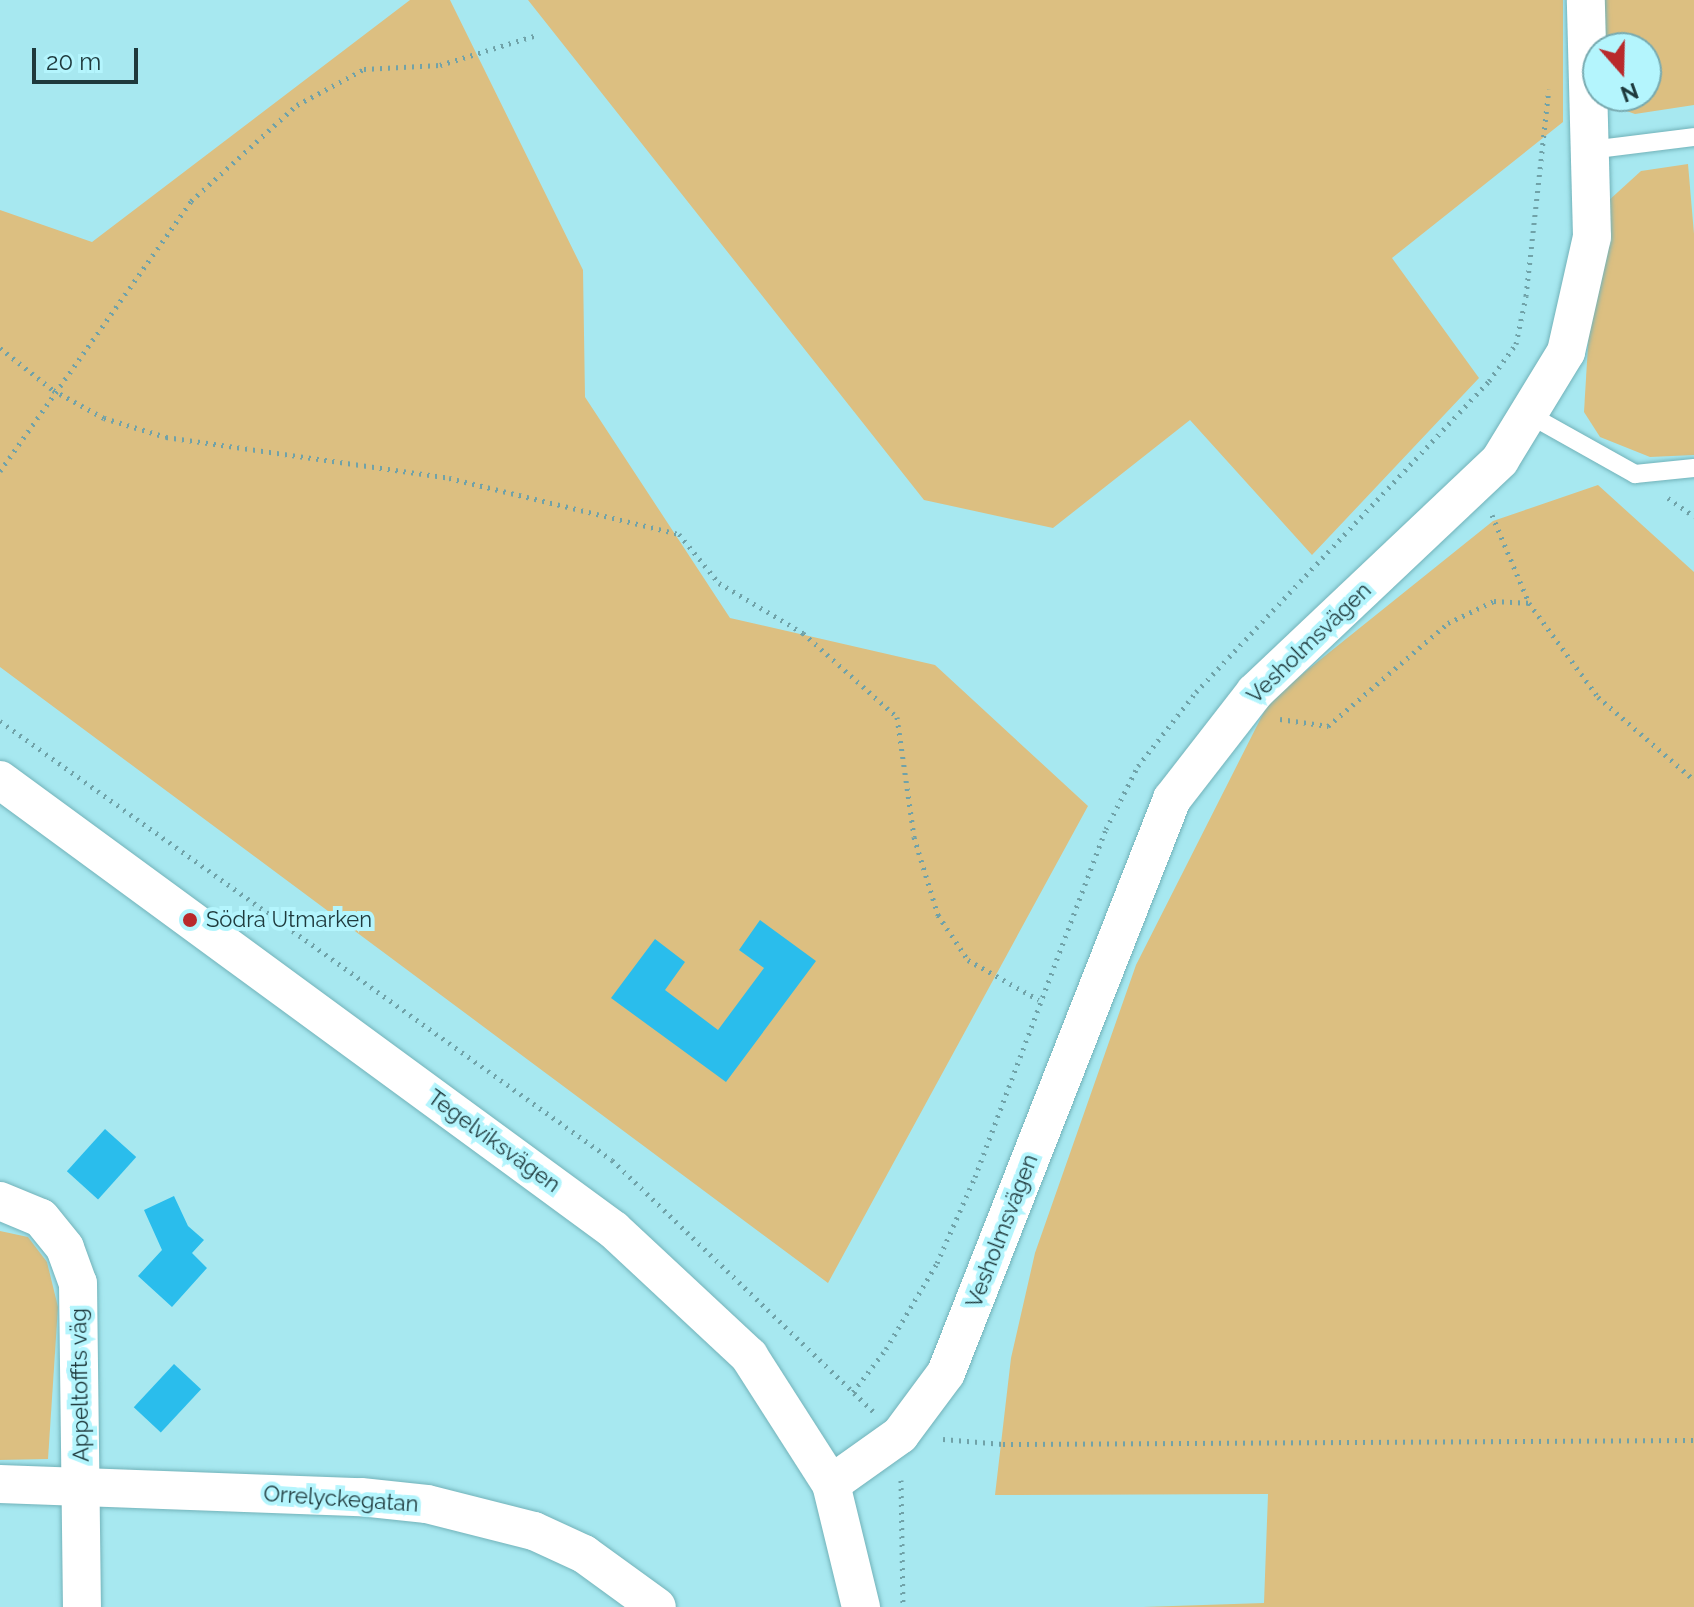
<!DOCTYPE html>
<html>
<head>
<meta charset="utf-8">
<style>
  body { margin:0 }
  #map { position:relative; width:1694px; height:1607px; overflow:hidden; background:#a7e8f0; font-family:Raleway,sans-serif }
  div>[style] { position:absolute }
  .green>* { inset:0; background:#dcbf81 }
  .building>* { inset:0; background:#2abdec; transform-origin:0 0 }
  .path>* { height:5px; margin-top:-2.5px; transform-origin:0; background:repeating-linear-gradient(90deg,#70a2a8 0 2px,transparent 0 8px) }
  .roads { filter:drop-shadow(0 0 2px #72b2b9) drop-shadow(0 0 2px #72b2b9) }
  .lane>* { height:18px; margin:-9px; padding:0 9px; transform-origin:9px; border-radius:9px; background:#fff }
  .street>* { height:38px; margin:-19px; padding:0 19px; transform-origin:19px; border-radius:19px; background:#fff }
  .dots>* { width:22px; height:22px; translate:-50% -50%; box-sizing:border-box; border:4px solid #b4f5fd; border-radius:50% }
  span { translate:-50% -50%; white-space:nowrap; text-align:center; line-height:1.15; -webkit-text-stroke:8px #b4f5fd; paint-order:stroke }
  .street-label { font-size:22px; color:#1e393c }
  .poi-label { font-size:22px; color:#1e393c }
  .left { translate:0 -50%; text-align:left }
  .north { position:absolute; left:1582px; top:32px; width:80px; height:80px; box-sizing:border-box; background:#b4f5fd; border:2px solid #78aab0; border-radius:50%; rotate:160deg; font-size:22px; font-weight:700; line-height:32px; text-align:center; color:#1e393c }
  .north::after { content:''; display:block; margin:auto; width:28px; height:36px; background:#b92a2c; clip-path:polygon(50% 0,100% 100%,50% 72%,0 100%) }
  .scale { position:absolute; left:32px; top:48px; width:106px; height:36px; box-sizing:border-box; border:4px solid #1e393c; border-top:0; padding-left:10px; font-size:24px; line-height:28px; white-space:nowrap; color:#1e393c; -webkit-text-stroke:6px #b4f5fd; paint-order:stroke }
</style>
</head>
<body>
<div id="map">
  <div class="green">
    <i style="clip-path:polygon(410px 0,450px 0,583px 270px,585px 397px,730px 618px,935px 665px,1088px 806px,828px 1283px,0 667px,0 210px,92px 242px)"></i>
    <i style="clip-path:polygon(528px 0,1563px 0,1563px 122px,1392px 258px,1479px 378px,1312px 555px,1190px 420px,1053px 528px,924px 500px)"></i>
    <i style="clip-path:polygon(1601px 0,1694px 0,1694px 105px,1635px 114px,1615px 107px,1604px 96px,1646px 96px,1646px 48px,1601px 48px)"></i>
    <i style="clip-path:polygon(1688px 164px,1694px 234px,1694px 455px,1650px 457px,1600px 437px,1584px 412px,1596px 212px,1641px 171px)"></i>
    <i style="clip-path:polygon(1598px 485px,1694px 572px,1694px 1607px,1143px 1607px,1264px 1603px,1268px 1494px,995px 1495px,1011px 1358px,1035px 1253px,1136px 965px,1270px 700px,1493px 521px)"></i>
    <i style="clip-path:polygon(0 1231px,28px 1237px,47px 1262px,58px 1307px,48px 1459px,0 1460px)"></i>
  </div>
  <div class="building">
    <i style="clip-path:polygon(760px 920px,816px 961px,726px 1082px,611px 998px,655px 939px,685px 962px,665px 990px,718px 1030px,764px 968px,739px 950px)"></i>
    <i style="left:105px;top:1129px;width:42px;height:57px;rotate:42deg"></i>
    <i style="clip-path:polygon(174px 1196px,188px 1226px,204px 1240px,192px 1253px,207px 1268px,172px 1307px,138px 1276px,162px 1250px,144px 1210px)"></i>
    <i style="left:174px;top:1364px;width:37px;height:59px;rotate:43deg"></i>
  </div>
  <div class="path">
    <i style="left:0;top:348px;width:68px;rotate:38.4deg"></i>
    <i style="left:53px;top:390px;width:58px;rotate:28.8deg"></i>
    <i style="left:104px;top:418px;width:65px;rotate:17deg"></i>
    <i style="left:166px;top:437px;width:286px;rotate:8.2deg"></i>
    <i style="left:449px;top:478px;width:237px;rotate:13.7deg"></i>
    <i style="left:679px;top:534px;width:63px;rotate:50.8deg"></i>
    <i style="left:719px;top:583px;width:98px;rotate:30.8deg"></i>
    <i style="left:803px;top:633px;width:126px;rotate:41.8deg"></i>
    <i style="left:897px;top:717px;width:121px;rotate:81.9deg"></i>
    <i style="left:914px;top:837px;width:82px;rotate:72.9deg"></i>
    <i style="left:938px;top:915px;width:54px;rotate:56.3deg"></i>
    <i style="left:968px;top:960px;width:81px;rotate:29.4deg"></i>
    <i style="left:0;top:471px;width:331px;rotate:-54.7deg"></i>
    <i style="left:191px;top:201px;width:143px;rotate:-42.2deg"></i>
    <i style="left:297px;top:105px;width:76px;rotate:-28.2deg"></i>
    <i style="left:364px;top:69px;width:76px;rotate:-3deg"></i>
    <i style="left:440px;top:65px;width:102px;rotate:-17.2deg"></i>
    <i style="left:1668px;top:498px;width:32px;rotate:35deg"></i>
    <i style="left:1492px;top:515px;width:95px;rotate:67.2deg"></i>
    <i style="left:1280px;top:719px;width:49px;rotate:8.3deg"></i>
    <i style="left:1328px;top:726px;width:158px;rotate:-40.6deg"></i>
    <i style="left:1448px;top:623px;width:51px;rotate:-25.6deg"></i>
    <i style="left:1494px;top:601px;width:35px;rotate:3deg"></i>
    <i style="left:1529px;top:603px;width:117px;rotate:53.7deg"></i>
    <i style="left:1598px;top:697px;width:127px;rotate:40.8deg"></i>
    <i style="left:0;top:721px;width:753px;rotate:35.65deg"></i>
    <i style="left:612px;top:1160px;width:364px;rotate:43.9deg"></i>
    <i style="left:853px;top:1392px;width:54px;rotate:-52.5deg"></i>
    <i style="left:886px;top:1349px;width:100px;rotate:-59.3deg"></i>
    <i style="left:937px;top:1263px;width:94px;rotate:-66.2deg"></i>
    <i style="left:975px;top:1177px;width:372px;rotate:-69.4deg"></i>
    <i style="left:1106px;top:829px;width:71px;rotate:-63.1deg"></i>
    <i style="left:1138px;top:766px;width:94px;rotate:-51.9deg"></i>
    <i style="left:1196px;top:692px;width:427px;rotate:-46.7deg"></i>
    <i style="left:1489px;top:381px;width:46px;rotate:-53.9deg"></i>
    <i style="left:1516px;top:344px;width:49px;rotate:-78.2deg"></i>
    <i style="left:1526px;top:296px;width:208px;rotate:-83.7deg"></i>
    <i style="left:943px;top:1439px;width:60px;rotate:4.8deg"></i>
    <i style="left:1003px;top:1444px;width:691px;rotate:-0.33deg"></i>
    <i style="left:901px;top:1480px;width:127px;rotate:89.1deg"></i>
  </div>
  <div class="roads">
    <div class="lane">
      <i style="left:1590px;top:150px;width:105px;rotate:-7.1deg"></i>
      <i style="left:1528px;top:414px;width:123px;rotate:29.3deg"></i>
      <i style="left:1635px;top:474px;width:59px;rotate:-5.8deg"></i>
    </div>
    <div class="street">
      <i style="left:0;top:780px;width:761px;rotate:36.24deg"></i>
      <i style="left:614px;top:1230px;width:185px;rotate:43deg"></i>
      <i style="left:749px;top:1356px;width:152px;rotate:57.4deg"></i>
      <i style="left:831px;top:1484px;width:127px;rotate:76.3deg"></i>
      <i style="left:0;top:1201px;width:44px;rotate:22.5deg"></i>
      <i style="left:41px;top:1218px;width:38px;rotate:51deg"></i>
      <i style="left:65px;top:1248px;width:37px;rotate:70deg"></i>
      <i style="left:78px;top:1283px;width:324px;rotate:89.3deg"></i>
      <i style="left:0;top:1484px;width:361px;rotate:2.1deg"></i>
      <i style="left:361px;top:1497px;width:66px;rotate:6.1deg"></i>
      <i style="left:427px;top:1504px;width:110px;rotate:14.2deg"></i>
      <i style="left:534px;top:1531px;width:55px;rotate:24.7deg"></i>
      <i style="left:584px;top:1554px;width:90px;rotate:36deg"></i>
      <i style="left:831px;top:1484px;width:85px;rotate:-35.4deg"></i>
      <i style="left:900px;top:1435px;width:77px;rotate:-53.4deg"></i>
      <i style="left:946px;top:1373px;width:617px;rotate:-68.51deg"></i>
      <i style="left:1172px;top:799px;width:135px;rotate:-52.2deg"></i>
      <i style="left:1255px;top:692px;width:337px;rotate:-43.4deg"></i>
      <i style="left:1500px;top:460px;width:127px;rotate:-58.6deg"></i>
      <i style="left:1566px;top:352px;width:118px;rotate:-77.3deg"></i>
      <i style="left:1592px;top:237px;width:237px;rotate:-91.5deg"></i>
    </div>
  </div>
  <div class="dots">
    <i style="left:190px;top:920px;background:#b92a2c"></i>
  </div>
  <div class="street-label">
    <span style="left:1309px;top:643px;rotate:-44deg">Vesholmsvägen</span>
    <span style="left:494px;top:1141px;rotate:36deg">Tegelviksvägen</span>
    <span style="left:1002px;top:1231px;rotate:-69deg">Vesholmsvägen</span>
    <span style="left:80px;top:1385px;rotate:-91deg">Appeltoffts väg</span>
    <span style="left:341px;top:1499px;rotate:4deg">Orrelyckegatan</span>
  </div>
  <div class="poi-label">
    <span class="left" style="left:206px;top:920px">Södra Utmarken</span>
  </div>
  <div class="north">N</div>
  <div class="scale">20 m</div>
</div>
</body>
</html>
